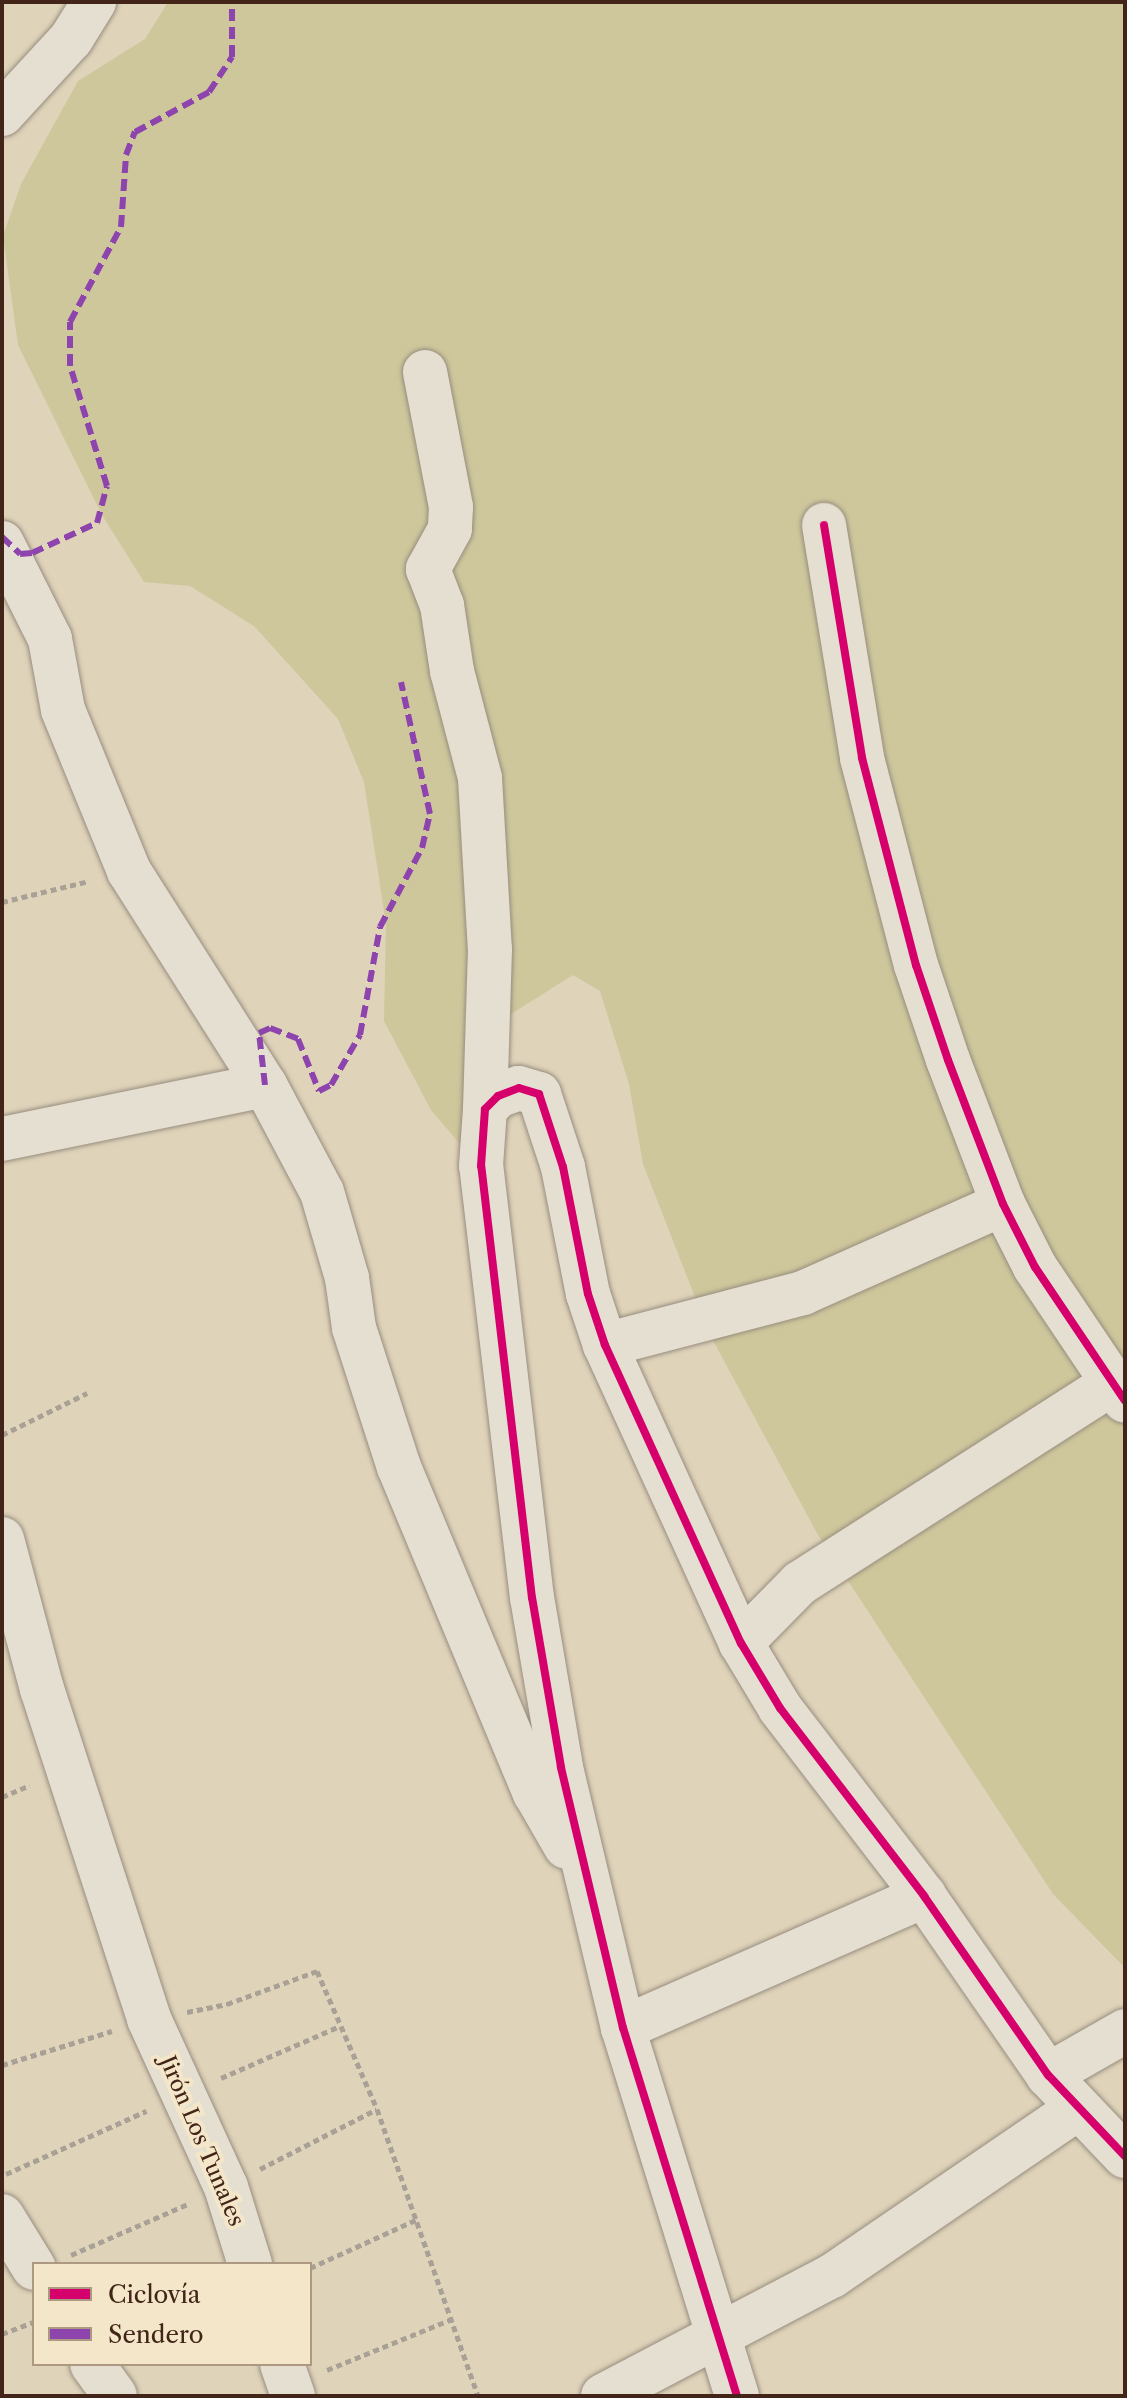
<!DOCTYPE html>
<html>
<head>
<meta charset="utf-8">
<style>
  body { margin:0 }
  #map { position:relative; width:1127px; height:2398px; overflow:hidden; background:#dfd3ba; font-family:"Libre Caslon Text",serif }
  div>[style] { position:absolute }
  .green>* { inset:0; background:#cec79c }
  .path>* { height:5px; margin-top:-2.5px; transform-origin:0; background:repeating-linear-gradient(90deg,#a9a196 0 6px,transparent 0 10px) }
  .roads { filter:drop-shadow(0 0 2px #988d7e) drop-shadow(0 0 2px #988d7e) }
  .minor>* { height:44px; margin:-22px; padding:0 22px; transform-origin:22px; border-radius:22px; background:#e5dfd2 }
  .quiet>* { height:6px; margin-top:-3px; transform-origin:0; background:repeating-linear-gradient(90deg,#8e44ad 0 12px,transparent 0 18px) }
  .cycleway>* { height:8px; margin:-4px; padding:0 4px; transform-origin:4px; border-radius:4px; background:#d6006c }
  span { translate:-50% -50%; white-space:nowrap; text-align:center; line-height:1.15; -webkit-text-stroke:8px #f4e6c8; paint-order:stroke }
  .street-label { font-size:22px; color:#422419 }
  .frame { position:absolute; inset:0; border:4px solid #422419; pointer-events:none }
  .legend { position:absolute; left:32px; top:2262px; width:280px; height:104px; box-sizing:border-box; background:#f4e6c8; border:2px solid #ad9882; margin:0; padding:10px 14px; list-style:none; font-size:24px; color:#422419 }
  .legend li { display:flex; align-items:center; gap:16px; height:40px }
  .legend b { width:40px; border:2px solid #ad9882 }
</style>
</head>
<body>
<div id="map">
  <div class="green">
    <i style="clip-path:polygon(168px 2px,1125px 2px,1125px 1968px,1053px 1894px,818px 1535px,709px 1333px,643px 1164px,629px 1084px,600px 991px,573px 975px,511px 1014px,486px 1079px,492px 1133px,460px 1144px,431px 1110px,384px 1021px,386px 924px,364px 782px,338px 719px,254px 626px,190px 586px,144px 582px,102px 515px,18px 345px,3px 236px,21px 184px,78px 81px,145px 39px)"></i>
  </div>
  <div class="path">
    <i style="left:2px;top:902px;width:89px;rotate:-13.6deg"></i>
    <i style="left:2px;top:1435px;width:95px;rotate:-26.3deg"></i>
    <i style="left:2px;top:1797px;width:30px;rotate:-23deg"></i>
    <i style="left:187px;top:2012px;width:41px;rotate:-11.3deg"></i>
    <i style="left:227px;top:2004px;width:96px;rotate:-20.1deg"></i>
    <i style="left:317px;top:1971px;width:150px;rotate:66.5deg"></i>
    <i style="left:377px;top:2109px;width:304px;rotate:70.6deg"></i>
    <i style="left:2px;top:2065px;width:115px;rotate:-17.2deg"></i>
    <i style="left:221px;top:2078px;width:128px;rotate:-23.6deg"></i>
    <i style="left:260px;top:2169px;width:131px;rotate:-27.1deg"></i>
    <i style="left:6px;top:2174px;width:154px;rotate:-24.2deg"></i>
    <i style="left:71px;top:2255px;width:130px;rotate:-23.6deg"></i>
    <i style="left:310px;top:2268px;width:116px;rotate:-24.4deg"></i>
    <i style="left:2px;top:2334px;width:34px;rotate:-21deg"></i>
    <i style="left:327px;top:2370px;width:135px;rotate:-22.2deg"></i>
  </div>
  <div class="roads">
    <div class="minor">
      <i style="left:2px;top:114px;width:102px;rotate:-47.4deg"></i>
      <i style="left:71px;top:39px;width:44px;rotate:-58.1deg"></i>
      <i style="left:425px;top:372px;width:137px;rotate:79.1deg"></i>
      <i style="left:451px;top:507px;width:22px;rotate:93deg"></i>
      <i style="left:450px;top:529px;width:46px;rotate:118.8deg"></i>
      <i style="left:428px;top:569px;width:39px;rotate:69deg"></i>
      <i style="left:442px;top:605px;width:67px;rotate:81.4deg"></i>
      <i style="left:452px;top:671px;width:111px;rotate:75.3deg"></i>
      <i style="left:480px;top:778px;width:171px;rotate:86.7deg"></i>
      <i style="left:490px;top:949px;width:160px;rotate:91.8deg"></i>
      <i style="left:824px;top:525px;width:236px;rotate:80.7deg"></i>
      <i style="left:862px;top:758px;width:214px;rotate:75.4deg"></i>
      <i style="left:916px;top:965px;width:100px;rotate:71.4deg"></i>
      <i style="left:948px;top:1060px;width:154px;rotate:69.1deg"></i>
      <i style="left:1003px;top:1204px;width:71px;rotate:63.1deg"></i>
      <i style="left:1035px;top:1267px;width:161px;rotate:56.1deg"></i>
      <i style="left:2px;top:543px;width:107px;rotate:63.4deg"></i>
      <i style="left:50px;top:639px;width:72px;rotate:79.6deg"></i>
      <i style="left:63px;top:710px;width:174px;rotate:67.7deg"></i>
      <i style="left:129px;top:871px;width:254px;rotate:57.6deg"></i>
      <i style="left:265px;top:1085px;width:121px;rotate:62deg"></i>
      <i style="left:322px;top:1192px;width:90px;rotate:73.8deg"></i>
      <i style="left:347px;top:1278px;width:50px;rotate:82deg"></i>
      <i style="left:354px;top:1328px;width:146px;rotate:72.1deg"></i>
      <i style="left:399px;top:1467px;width:353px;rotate:67.4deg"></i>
      <i style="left:535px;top:1793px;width:62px;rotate:60.1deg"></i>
      <i style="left:2px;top:1139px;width:268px;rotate:-11.6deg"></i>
      <i style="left:605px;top:1345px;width:205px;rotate:-14.7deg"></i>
      <i style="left:803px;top:1293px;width:219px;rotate:-24deg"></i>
      <i style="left:2px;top:1539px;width:155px;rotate:75.1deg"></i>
      <i style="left:42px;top:1689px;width:347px;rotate:72deg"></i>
      <i style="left:149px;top:2019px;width:185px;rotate:65.4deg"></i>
      <i style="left:226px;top:2187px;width:81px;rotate:72.7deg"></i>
      <i style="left:741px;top:1643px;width:84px;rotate:-45.5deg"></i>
      <i style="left:800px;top:1583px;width:368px;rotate:-32.6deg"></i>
      <i style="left:623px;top:2028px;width:329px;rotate:-23.7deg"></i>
      <i style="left:1048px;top:2075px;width:89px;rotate:-29.7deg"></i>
      <i style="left:2px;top:2216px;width:61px;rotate:58.4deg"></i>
      <i style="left:92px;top:2364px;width:39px;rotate:54deg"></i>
      <i style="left:282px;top:2364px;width:34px;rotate:71deg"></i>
      <i style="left:603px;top:2396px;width:259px;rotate:-27.7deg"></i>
      <i style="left:832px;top:2276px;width:298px;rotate:-34.3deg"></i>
      <i style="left:737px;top:2396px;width:385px;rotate:-107.2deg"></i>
      <i style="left:623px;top:2028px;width:268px;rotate:-103.4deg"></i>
      <i style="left:561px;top:1767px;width:171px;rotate:-99.7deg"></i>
      <i style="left:532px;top:1598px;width:435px;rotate:-96.7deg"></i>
      <i style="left:481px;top:1166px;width:57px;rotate:-86deg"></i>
      <i style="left:485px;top:1109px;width:18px;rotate:-45deg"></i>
      <i style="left:498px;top:1096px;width:22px;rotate:-21deg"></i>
      <i style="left:519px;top:1088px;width:21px;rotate:17deg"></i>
      <i style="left:539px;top:1094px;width:77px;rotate:71.8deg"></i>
      <i style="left:563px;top:1167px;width:129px;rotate:78.9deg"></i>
      <i style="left:588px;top:1294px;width:54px;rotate:71.6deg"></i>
      <i style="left:605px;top:1345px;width:328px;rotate:65.5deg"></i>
      <i style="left:741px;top:1643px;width:76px;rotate:59deg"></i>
      <i style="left:780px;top:1708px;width:237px;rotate:52.5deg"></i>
      <i style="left:924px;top:1896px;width:218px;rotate:55.3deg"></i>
      <i style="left:1048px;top:2075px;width:112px;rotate:46.5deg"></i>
    </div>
  </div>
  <div class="quiet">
    <i style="left:2px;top:537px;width:25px;rotate:43deg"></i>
    <i style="left:20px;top:554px;width:12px;rotate:-5deg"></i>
    <i style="left:32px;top:553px;width:72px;rotate:-24.8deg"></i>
    <i style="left:97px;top:523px;width:38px;rotate:-75deg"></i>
    <i style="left:107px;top:486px;width:126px;rotate:-107.1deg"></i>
    <i style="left:70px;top:366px;width:44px;rotate:-90deg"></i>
    <i style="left:70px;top:322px;width:108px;rotate:-61.8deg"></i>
    <i style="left:121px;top:227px;width:72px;rotate:-86deg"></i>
    <i style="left:126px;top:155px;width:25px;rotate:-69deg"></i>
    <i style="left:135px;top:132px;width:84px;rotate:-28.4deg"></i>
    <i style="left:209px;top:92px;width:42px;rotate:-56.7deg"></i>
    <i style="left:232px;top:57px;width:55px;rotate:-90deg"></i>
    <i style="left:265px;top:1085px;width:52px;rotate:-96.6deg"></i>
    <i style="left:259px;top:1033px;width:12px;rotate:-24deg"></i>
    <i style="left:270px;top:1028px;width:30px;rotate:21deg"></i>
    <i style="left:298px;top:1039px;width:56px;rotate:68deg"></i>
    <i style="left:319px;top:1091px;width:13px;rotate:-27deg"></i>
    <i style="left:331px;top:1085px;width:58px;rotate:-59.9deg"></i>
    <i style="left:360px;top:1035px;width:110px;rotate:-79.5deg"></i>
    <i style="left:380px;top:927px;width:89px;rotate:-62deg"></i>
    <i style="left:422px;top:848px;width:35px;rotate:-77deg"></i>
    <i style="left:430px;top:814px;width:135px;rotate:-102.4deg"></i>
  </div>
  <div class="cycleway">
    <i style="left:824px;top:525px;width:236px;rotate:80.7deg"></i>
    <i style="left:862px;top:758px;width:214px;rotate:75.4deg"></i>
    <i style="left:916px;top:965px;width:100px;rotate:71.4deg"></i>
    <i style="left:948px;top:1060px;width:154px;rotate:69.1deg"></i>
    <i style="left:1003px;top:1204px;width:71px;rotate:63.1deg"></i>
    <i style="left:1035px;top:1267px;width:161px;rotate:56.1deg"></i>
    <i style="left:737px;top:2396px;width:385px;rotate:-107.2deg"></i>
    <i style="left:623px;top:2028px;width:268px;rotate:-103.4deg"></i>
    <i style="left:561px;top:1767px;width:171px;rotate:-99.7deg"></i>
    <i style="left:532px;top:1598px;width:435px;rotate:-96.7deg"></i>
    <i style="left:481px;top:1166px;width:57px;rotate:-86deg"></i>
    <i style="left:485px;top:1109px;width:18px;rotate:-45deg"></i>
    <i style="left:498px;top:1096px;width:22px;rotate:-21deg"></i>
    <i style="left:519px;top:1088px;width:21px;rotate:17deg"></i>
    <i style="left:539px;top:1094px;width:77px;rotate:71.8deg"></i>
    <i style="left:563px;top:1167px;width:129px;rotate:78.9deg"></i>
    <i style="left:588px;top:1294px;width:54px;rotate:71.6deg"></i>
    <i style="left:605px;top:1345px;width:328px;rotate:65.5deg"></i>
    <i style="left:741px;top:1643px;width:76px;rotate:59deg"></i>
    <i style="left:780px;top:1708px;width:237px;rotate:52.5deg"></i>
    <i style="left:924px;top:1896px;width:218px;rotate:55.3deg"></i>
    <i style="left:1048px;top:2075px;width:112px;rotate:46.5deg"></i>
  </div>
  <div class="street-label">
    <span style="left:202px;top:2141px;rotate:67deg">Jirón Los Tunales</span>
  </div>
  <div class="frame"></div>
  <ul class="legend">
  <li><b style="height:10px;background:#d6006c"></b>Ciclovía</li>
  <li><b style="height:10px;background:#8e44ad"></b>Sendero</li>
  </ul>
</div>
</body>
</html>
